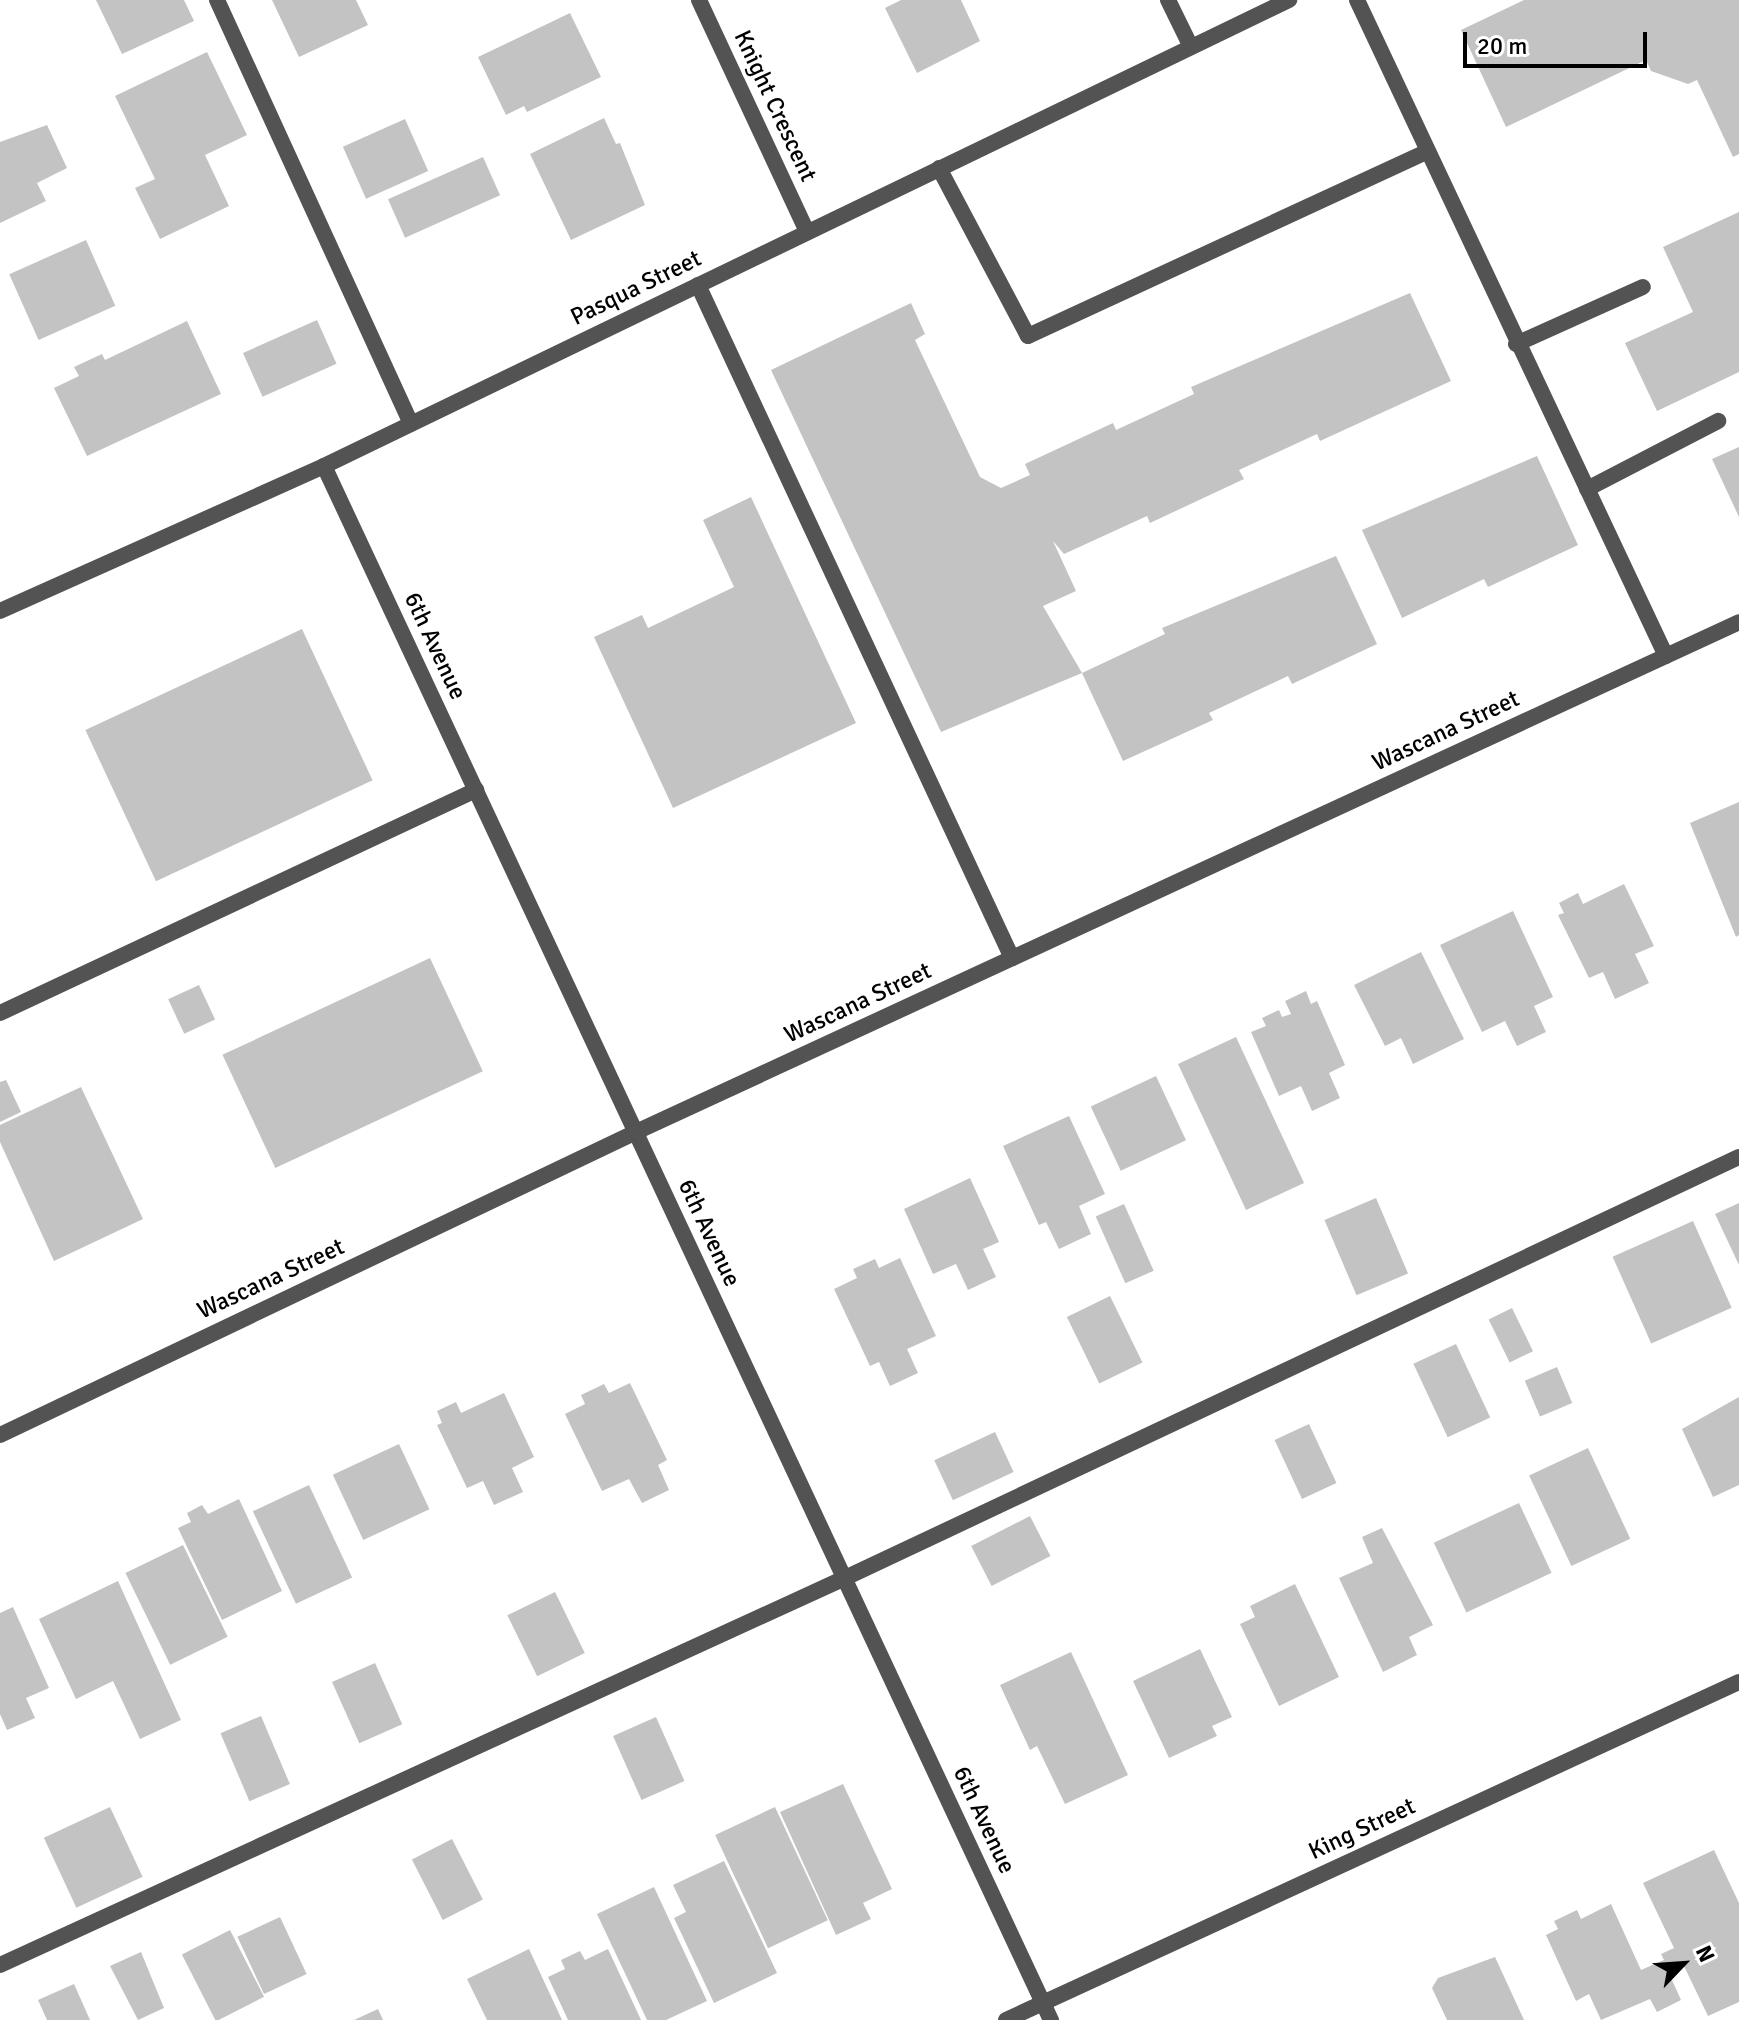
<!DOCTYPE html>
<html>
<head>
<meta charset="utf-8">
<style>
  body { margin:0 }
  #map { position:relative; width:1739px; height:2020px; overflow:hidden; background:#fff; font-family:Signika,sans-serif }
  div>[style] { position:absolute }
  .building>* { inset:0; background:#c3c3c3; transform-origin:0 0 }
  .service>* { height:16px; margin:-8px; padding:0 8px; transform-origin:8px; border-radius:8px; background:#535353 }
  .minor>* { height:16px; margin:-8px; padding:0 8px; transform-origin:8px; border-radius:8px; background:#535353 }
  .tertiary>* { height:16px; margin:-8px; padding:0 8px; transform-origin:8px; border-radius:8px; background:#535353 }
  span { translate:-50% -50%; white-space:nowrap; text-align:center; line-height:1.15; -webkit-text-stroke:7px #fff; paint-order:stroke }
  .street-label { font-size:24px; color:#000 }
  .north { position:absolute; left:1643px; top:1924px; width:80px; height:80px; -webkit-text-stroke:6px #fff; paint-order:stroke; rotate:65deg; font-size:22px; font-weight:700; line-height:32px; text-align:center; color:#000 }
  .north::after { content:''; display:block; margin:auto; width:28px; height:36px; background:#000; clip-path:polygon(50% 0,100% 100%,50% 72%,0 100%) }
  .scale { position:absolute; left:1463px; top:32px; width:184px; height:36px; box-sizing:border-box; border:4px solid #000; border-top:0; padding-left:10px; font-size:24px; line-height:28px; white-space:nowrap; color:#000; -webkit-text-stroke:6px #fff; paint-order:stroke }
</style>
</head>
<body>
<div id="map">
  <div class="building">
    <i style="clip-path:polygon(96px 0,184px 0,194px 21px,122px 54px)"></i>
    <i style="clip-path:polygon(272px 0,356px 0,368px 25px,299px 57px)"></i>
    <i style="clip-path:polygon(901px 0,961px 0,980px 41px,917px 73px,885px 8px)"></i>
    <i style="clip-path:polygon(1524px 0,1739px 0,1739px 154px,1733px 157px,1697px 80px,1688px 84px,1651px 71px,1646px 60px,1506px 127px,1461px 30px)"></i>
    <i style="clip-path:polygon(570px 13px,601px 77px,527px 112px,524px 106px,506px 115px,478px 57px)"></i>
    <i style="clip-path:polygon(207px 52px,247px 135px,205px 155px,229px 206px,160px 239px,135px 188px,155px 179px,115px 96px)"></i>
    <i style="clip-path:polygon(604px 118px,616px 144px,620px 143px,645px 205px,571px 240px,530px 154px)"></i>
    <i style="left:405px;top:119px;width:57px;height:68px;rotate:66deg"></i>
    <i style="clip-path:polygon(47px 125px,67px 168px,37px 183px,46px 201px,0 223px,0 142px)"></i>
    <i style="left:483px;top:157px;width:42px;height:104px;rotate:66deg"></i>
    <i style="clip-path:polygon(1739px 212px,1739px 372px,1657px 411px,1625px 343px,1693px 312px,1663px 247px)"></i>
    <i style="left:86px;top:240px;width:72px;height:84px;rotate:66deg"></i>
    <i style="clip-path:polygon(1410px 293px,1451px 381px,1320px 441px,1317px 434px,1239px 470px,1244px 479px,1150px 523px,1147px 516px,1064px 554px,1053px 541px,1076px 591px,1043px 606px,1082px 673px,1165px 634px,1162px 628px,1336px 556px,1377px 644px,1292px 684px,1288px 676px,1209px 713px,1213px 720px,1123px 761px,1082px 673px,941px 732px,771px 370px,911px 303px,925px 334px,915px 340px,980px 477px,1001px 488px,1030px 475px,1025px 464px,1113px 423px,1116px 430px,1194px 394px,1191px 387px)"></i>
    <i style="left:317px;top:320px;width:48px;height:81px;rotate:66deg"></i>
    <i style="clip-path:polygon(187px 321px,221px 394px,87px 456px,54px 388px,79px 376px,74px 367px,102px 354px,105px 360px)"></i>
    <i style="clip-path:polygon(1739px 447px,1739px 517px,1712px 459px)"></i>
    <i style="clip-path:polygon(1537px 456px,1578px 545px,1488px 587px,1484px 579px,1402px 618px,1362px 530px)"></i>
    <i style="clip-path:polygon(751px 497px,856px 723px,673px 808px,594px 637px,642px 615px,648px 628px,734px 587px,703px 520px)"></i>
    <i style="left:302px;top:629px;width:167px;height:239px;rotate:65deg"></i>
    <i style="clip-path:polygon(1739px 802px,1739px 935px,1736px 937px,1690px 823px)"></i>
    <i style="clip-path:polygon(1624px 884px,1654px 946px,1635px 954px,1649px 983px,1615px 999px,1603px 972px,1589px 978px,1558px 915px,1564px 913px,1559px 903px,1578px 893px,1583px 904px)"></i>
    <i style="clip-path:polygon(1513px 911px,1553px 997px,1534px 1006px,1546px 1032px,1517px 1046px,1505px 1021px,1482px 1032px,1440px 945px)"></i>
    <i style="clip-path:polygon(1421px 952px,1464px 1039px,1413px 1064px,1401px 1038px,1385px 1046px,1354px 985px)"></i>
    <i style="left:430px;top:958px;width:125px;height:229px;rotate:65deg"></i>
    <i style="left:199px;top:985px;width:38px;height:34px;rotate:65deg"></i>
    <i style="clip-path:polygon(1306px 991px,1311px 1004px,1317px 1001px,1345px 1065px,1329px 1073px,1340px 1098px,1312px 1111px,1301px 1086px,1279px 1096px,1251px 1032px,1266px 1026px,1262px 1018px,1279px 1010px,1282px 1017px,1291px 1014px,1285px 1001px)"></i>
    <i style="left:1236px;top:1037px;width:161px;height:64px;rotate:65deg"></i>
    <i style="left:1156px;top:1076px;width:71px;height:72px;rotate:65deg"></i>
    <i style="clip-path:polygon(6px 1080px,21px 1112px,0 1122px,0 1082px)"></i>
    <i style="clip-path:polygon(81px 1087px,143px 1219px,54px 1261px,0 1142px,0 1125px)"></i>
    <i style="clip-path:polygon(1069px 1116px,1105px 1194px,1079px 1206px,1091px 1234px,1059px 1249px,1046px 1222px,1039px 1225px,1003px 1146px)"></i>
    <i style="clip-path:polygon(970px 1178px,999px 1242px,983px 1249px,996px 1277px,968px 1290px,956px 1264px,933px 1274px,904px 1209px)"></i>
    <i style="left:1376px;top:1198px;width:82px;height:56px;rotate:67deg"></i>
    <i style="clip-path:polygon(1739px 1203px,1739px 1265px,1715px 1214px)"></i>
    <i style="left:1124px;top:1204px;width:73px;height:31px;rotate:66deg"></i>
    <i style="left:1693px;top:1221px;width:95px;height:88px;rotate:66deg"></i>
    <i style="clip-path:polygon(900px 1258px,936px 1336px,907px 1349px,918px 1373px,890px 1386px,879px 1362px,870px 1366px,834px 1289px,857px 1278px,853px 1269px,875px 1259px,879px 1268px)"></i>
    <i style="left:1110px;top:1296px;width:74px;height:48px;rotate:64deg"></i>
    <i style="left:1512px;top:1308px;width:48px;height:26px;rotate:64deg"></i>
    <i style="left:1456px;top:1344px;width:81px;height:47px;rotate:65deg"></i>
    <i style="left:1557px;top:1367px;width:39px;height:35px;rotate:67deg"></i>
    <i style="clip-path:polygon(630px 1383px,667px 1460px,658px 1465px,669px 1490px,642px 1503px,629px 1479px,602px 1491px,565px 1414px,585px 1404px,581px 1395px,604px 1384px,609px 1393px)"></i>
    <i style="clip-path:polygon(504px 1393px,534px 1457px,512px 1468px,523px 1492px,494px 1505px,483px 1481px,467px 1488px,437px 1425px,442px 1423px,437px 1411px,456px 1402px,461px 1413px)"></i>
    <i style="clip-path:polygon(1739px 1397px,1739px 1485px,1713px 1497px,1682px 1429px)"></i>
    <i style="left:1309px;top:1424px;width:65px;height:38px;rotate:65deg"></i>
    <i style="left:995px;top:1432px;width:44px;height:67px;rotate:65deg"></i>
    <i style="left:399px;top:1444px;width:72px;height:73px;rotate:65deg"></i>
    <i style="left:1588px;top:1448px;width:100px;height:65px;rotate:65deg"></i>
    <i style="left:309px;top:1485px;width:102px;height:62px;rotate:65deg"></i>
    <i style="clip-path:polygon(239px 1499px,282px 1591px,222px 1620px,178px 1528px,191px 1522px,187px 1513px,202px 1505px,208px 1514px)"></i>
    <i style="left:1519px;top:1503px;width:77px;height:94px;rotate:65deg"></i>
    <i style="left:1030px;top:1516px;width:45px;height:66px;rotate:63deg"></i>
    <i style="clip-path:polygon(1382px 1528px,1433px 1625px,1409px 1637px,1417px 1655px,1383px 1672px,1339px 1578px,1373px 1563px,1362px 1537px)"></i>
    <i style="left:183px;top:1545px;width:102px;height:64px;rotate:64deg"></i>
    <i style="clip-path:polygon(118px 1581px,181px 1720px,140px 1739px,113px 1681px,76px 1699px,39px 1619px)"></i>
    <i style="clip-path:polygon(1295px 1584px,1339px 1677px,1279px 1706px,1240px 1624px,1255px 1617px,1250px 1606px)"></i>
    <i style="left:555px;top:1592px;width:68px;height:53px;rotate:64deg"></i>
    <i style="clip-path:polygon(13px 1607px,49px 1688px,26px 1698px,35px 1718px,7px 1730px,0 1714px,0 1613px)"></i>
    <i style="clip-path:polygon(1200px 1649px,1232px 1717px,1212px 1726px,1217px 1736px,1169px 1758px,1133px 1681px)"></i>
    <i style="clip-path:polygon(1071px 1652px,1128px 1775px,1065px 1804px,1037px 1746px,1030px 1750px,1000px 1685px)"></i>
    <i style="left:375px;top:1663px;width:67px;height:47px;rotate:66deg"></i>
    <i style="left:261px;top:1716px;width:74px;height:44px;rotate:67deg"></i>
    <i style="left:656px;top:1717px;width:70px;height:47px;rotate:66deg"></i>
    <i style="clip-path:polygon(843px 1784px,892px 1889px,863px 1903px,871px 1919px,836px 1935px,780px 1812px)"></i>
    <i style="left:110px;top:1807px;width:77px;height:73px;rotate:65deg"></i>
    <i style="left:775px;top:1807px;width:125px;height:66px;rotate:65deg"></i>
    <i style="left:452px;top:1839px;width:68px;height:45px;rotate:63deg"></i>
    <i style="clip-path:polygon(1714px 1850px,1739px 1903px,1739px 2002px,1708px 2016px,1683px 1964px,1668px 1971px,1681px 2000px,1657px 2012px,1650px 1999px,1601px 2020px,1589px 1994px,1576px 2001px,1546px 1935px,1558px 1929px,1554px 1921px,1577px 1910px,1581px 1919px,1611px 1904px,1641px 1970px,1664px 1960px,1661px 1954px,1674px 1948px,1643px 1883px)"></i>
    <i style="clip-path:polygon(724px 1861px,777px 1973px,714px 2003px,674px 1918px,686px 1912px,673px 1885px)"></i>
    <i style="clip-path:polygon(654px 1887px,707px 2001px,666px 2020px,647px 2020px,597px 1914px)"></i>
    <i style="left:280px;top:1917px;width:63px;height:47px;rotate:65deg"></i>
    <i style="left:230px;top:1930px;width:75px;height:54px;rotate:63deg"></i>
    <i style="clip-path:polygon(529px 1949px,562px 2020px,487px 2020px,467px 1979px)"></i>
    <i style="clip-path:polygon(608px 1949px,641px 2020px,568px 2020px,548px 1977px,565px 1969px,561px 1960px,580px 1951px,585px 1960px)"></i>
    <i style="clip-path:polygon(141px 1952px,164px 2008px,138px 2020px,110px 1966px)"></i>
    <i style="clip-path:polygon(1495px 1957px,1524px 2020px,1447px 2020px,1432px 1988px,1438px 1978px)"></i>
    <i style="clip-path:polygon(74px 1984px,90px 2020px,47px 2020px,38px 2000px)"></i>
    <i style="clip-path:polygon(378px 2009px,383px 2020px,354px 2020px)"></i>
  </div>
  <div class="service">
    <i style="left:217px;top:0;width:466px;rotate:65.4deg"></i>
    <i style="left:1168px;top:0;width:52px;rotate:63.9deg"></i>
    <i style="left:1357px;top:0;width:725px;rotate:64.78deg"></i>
    <i style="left:939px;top:168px;width:190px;rotate:62.1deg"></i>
    <i style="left:1028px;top:336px;width:438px;rotate:-24.8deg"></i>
    <i style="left:698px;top:285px;width:743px;rotate:64.99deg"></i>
    <i style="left:1516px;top:344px;width:139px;rotate:-24.2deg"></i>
    <i style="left:1587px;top:489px;width:148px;rotate:-27.4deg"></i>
    <i style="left:0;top:1013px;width:526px;rotate:-25.1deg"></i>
    <i style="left:0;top:1965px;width:929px;rotate:-24.61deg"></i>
    <i style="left:845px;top:1578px;width:988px;rotate:-25.22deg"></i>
  </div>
  <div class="minor">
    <i style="left:699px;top:0;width:256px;rotate:65deg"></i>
    <i style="left:324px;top:466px;width:1716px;rotate:64.93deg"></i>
    <i style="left:0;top:1435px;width:704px;rotate:-25.47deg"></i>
    <i style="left:636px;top:1132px;width:1215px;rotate:-24.81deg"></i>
    <i style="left:1006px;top:2020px;width:807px;rotate:-24.76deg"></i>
  </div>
  <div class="tertiary">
    <i style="left:0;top:611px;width:355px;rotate:-24.1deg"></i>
    <i style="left:324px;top:466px;width:1072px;rotate:-25.78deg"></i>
  </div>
  <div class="street-label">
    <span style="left:775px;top:106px;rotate:65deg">Knight Crescent</span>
    <span style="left:636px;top:288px;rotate:-26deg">Pasqua Street</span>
    <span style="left:435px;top:646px;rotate:65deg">6th Avenue</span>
    <span style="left:1446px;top:731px;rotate:-25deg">Wascana Street</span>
    <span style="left:858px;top:1003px;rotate:-25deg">Wascana Street</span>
    <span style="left:709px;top:1233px;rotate:65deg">6th Avenue</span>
    <span style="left:271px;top:1279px;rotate:-25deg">Wascana Street</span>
    <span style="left:984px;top:1820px;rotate:65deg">6th Avenue</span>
    <span style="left:1362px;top:1829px;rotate:-25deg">King Street</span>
  </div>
  <div class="north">N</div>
  <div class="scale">20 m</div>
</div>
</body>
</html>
